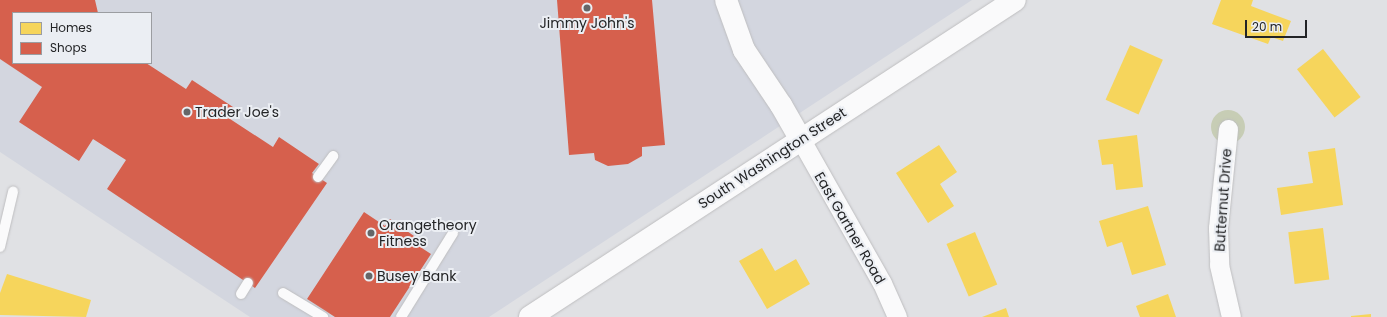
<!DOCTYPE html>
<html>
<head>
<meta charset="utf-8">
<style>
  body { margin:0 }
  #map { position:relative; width:1387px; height:317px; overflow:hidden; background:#e0e1e4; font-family:Poppins,sans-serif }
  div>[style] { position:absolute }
  .built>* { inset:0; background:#d3d6df }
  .green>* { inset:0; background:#c7cdb5 }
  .round { border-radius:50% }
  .homes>* { inset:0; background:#f6d55c; transform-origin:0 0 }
  .shops>* { inset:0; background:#d6604d }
  .roads { filter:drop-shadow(0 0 1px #bebec0) drop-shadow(0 0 1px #bebec0) }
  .service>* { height:10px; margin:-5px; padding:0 5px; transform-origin:5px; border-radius:5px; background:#fafafb }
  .minor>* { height:19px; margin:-9.5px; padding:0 9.5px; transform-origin:9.5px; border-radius:9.5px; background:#fafafb }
  .tertiary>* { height:22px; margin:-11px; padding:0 11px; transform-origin:11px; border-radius:11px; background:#fafafb }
  .secondary>* { height:22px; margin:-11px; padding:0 11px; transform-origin:11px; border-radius:11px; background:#fafafb }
  .dots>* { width:11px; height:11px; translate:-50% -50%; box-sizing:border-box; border:2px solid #ebeef3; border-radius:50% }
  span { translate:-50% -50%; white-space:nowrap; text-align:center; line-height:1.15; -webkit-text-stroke:4px #ebeef3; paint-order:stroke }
  .poi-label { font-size:14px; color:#232426 }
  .left { translate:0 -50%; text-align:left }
  .street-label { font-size:14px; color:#232426 }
  .legend { position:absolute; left:12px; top:12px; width:140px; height:52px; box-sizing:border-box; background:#ebeef3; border:1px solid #9b9da1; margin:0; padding:5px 7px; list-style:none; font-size:12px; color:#232426 }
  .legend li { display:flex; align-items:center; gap:8px; height:20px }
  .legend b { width:20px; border:1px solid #9b9da1 }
  .scale { position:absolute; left:1245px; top:20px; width:62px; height:18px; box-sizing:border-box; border:2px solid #232426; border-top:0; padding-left:5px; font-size:12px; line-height:14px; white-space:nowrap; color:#232426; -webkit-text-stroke:3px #ebeef3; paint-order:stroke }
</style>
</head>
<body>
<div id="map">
  <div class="built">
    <i style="clip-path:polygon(evenodd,0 0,972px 0,489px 317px,250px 317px,0 152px,0 0,13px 13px,151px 13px,151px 63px,13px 63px,13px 13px)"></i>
  </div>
  <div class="green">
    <i class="round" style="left:1211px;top:110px;width:34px;height:34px"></i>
  </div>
  <div class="homes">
    <i style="clip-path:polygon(1221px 0,1253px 0,1251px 6px,1291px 21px,1283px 41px,1271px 37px,1268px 44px,1212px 24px)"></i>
    <i style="left:1130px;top:45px;width:36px;height:60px;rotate:24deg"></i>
    <i style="left:1323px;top:49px;width:61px;height:33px;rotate:52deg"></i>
    <i style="clip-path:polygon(1137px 135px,1143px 187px,1116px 190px,1113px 164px,1102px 165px,1098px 140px)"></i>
    <i style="clip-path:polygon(939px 145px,957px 172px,940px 184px,954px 206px,928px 223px,896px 173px)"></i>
    <i style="clip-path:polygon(1335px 148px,1343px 205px,1281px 215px,1277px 188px,1313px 183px,1308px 152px)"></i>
    <i style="clip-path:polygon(1148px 206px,1166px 265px,1132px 275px,1122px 242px,1107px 247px,1099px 221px)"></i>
    <i style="left:1323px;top:228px;width:52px;height:35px;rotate:83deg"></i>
    <i style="left:975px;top:232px;width:57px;height:31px;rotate:67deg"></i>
    <i style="clip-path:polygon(762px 248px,775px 271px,796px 259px,810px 284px,767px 309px,739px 261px)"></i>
    <i style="clip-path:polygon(7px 274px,91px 300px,86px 317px,0 315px,0 293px)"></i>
    <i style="clip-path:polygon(1168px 294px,1176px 317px,1140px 317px,1136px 306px)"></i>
    <i style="clip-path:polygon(1006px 308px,1009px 317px,982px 317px)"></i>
    <i style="clip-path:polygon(1371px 314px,1371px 317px,1351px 317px,1351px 316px)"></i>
  </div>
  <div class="shops">
    <i style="clip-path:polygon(0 0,95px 0,98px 13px,13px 13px,13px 63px,146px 63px,186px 89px,192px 80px,233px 107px,227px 117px,273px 147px,279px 137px,319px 164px,312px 173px,327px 183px,255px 288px,107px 189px,126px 160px,93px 139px,79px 161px,19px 122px,42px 87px,0 59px)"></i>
    <i style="clip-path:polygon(557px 0,652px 0,665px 145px,642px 147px,642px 156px,628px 164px,608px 166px,595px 160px,594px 153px,569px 155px)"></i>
    <i style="clip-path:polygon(364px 212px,385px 226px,390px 219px,414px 236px,411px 241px,431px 254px,390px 317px,335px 317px,307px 299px)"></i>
  </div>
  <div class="roads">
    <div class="service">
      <i style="left:318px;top:177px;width:26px;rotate:-54deg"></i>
      <i style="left:0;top:247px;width:57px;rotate:-76.7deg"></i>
      <i style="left:283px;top:293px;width:47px;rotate:31deg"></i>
      <i style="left:241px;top:294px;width:13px;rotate:-58deg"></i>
      <i style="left:401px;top:317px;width:99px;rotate:-58.2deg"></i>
    </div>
    <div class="minor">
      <i style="left:1228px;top:129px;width:100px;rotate:95.8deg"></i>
      <i style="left:1218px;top:228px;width:37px;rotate:88deg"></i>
      <i style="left:1219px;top:265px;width:53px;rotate:77deg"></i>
      <i style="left:801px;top:140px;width:164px;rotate:60.5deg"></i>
      <i style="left:882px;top:283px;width:37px;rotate:66deg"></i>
    </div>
    <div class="tertiary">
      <i style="left:726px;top:0;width:53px;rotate:70.2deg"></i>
      <i style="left:744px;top:50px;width:66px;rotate:56.1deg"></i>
      <i style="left:781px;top:105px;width:40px;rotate:60.3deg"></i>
    </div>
    <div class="secondary">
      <i style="left:530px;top:317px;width:579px;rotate:-33.17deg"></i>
    </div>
  </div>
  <div class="dots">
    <i style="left:587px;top:8px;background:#656668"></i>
    <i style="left:187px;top:112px;background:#656668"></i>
    <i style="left:371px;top:233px;background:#656668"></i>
    <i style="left:369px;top:276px;background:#656668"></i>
  </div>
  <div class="poi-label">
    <span style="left:587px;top:23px">Jimmy John's</span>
    <span class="left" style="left:195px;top:112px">Trader Joe's</span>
    <span class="left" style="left:379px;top:233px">Orangetheory<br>Fitness</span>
    <span class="left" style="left:377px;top:276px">Busey Bank</span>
  </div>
  <div class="street-label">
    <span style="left:772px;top:158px;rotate:-33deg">South Washington Street</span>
    <span style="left:1223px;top:200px;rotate:-86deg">Butternut Drive</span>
    <span style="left:850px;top:228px;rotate:60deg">East Gartner Road</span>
  </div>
  <ul class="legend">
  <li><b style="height:11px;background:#f6d55c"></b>Homes</li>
  <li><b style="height:11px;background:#d6604d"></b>Shops</li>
  </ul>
  <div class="scale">20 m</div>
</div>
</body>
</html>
